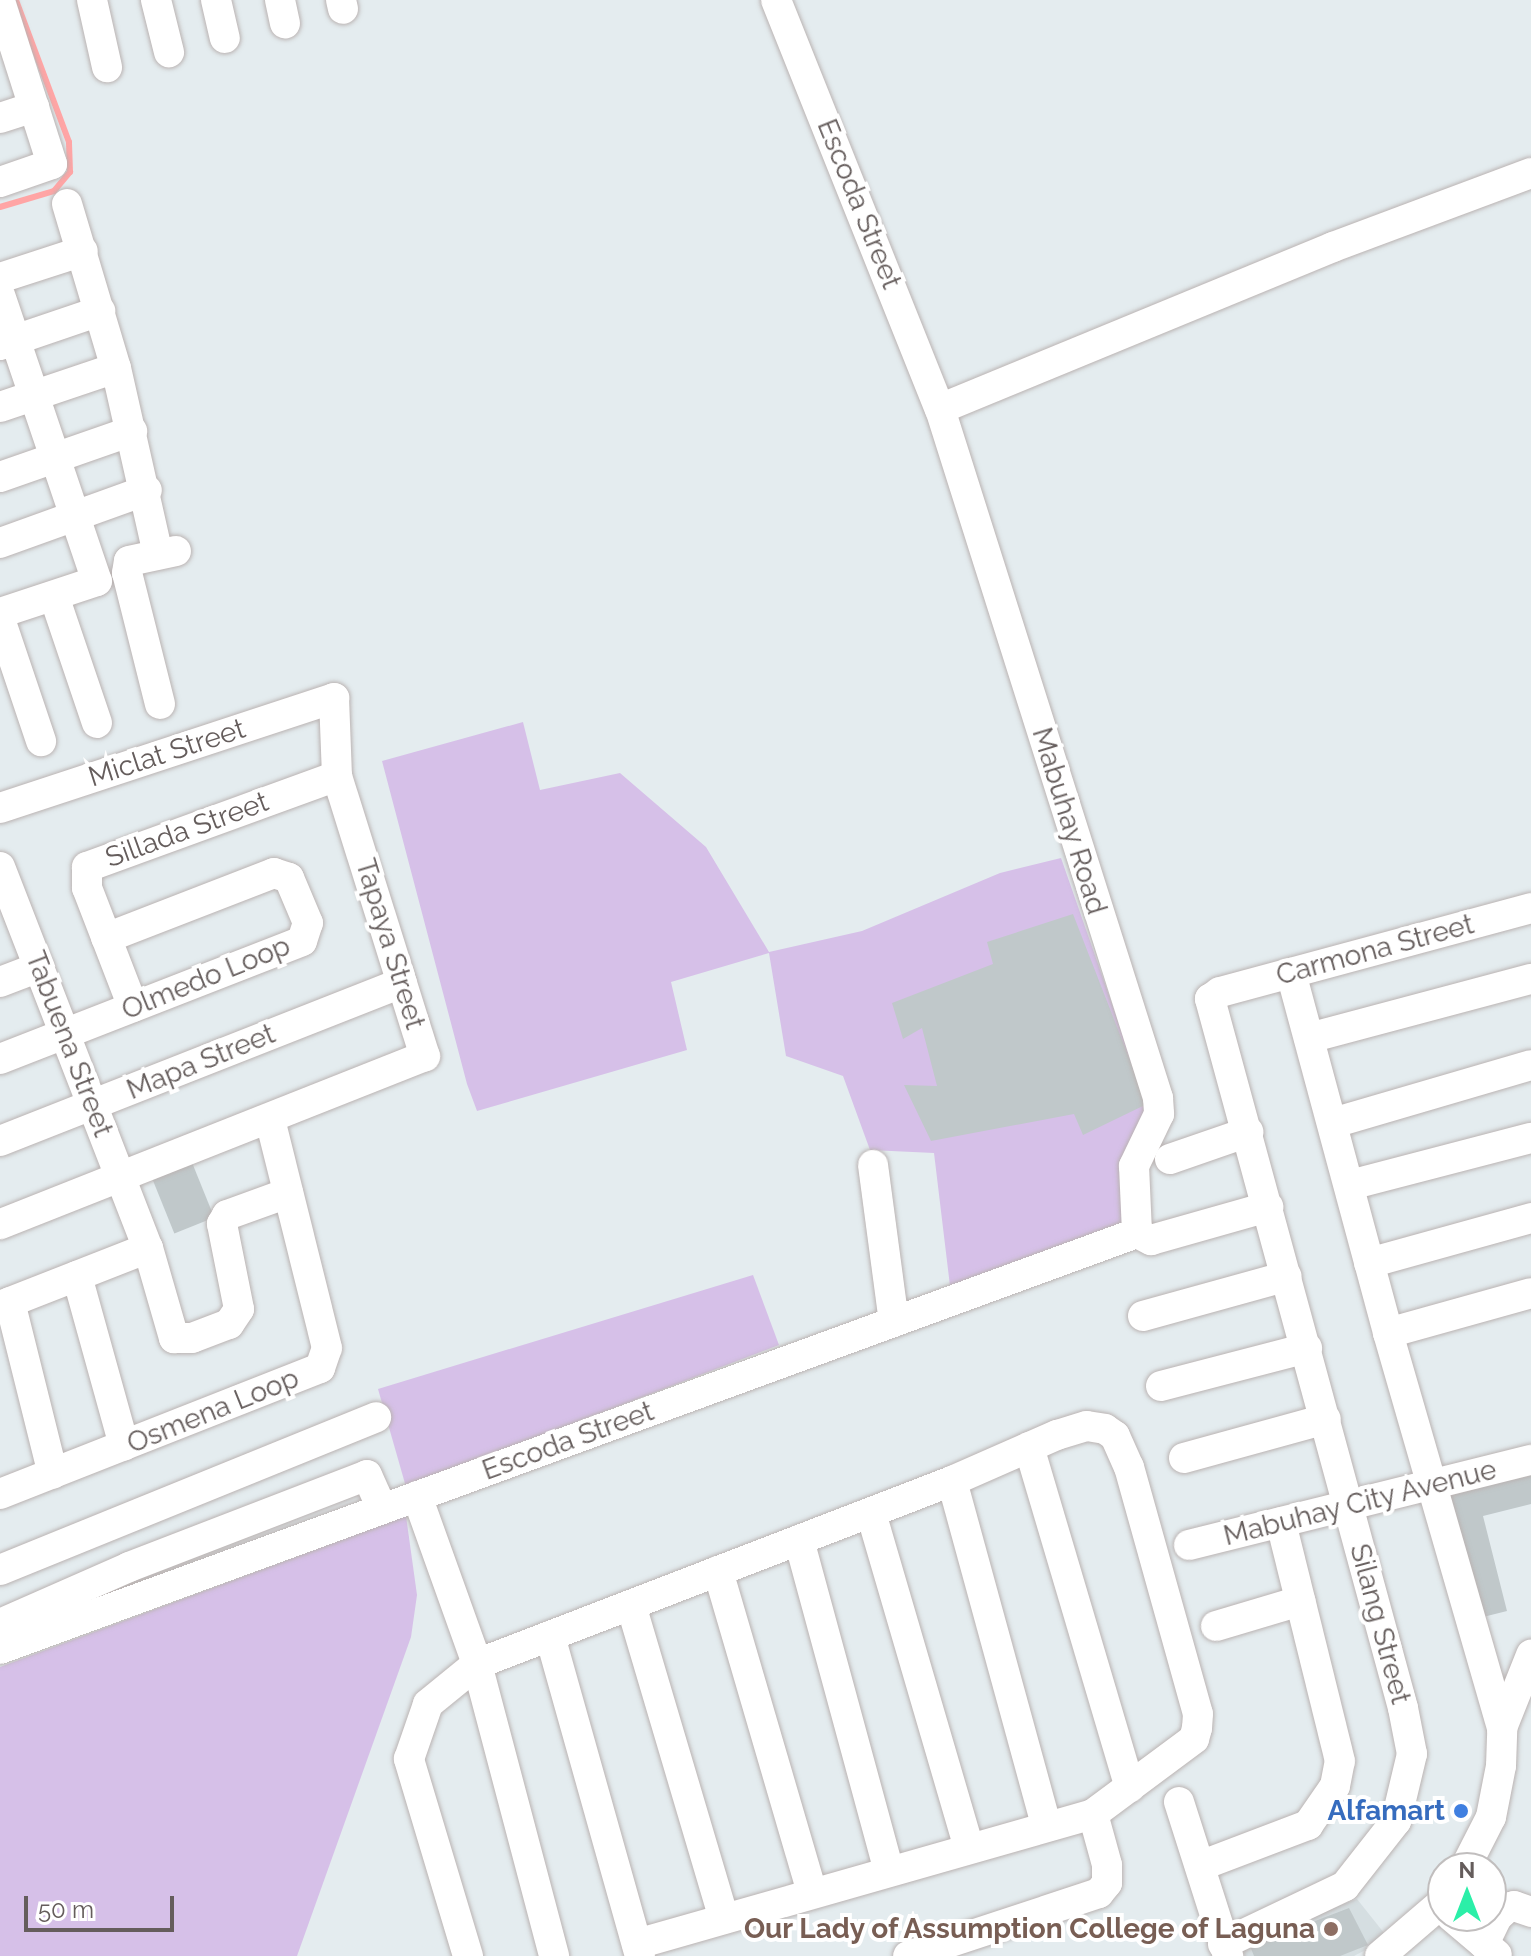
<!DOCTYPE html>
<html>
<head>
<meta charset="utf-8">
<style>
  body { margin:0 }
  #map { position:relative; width:1531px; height:1956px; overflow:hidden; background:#e4ecef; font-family:Raleway,sans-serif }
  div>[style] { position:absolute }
  .education>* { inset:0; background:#d5dee1 }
  .green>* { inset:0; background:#d6c0e8 }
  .stream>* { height:6px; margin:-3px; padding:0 3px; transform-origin:3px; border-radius:3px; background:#ffa5a5 }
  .building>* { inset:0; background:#c0c8ca; transform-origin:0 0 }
  .roads { filter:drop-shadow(0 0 2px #bab3b2) drop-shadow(0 0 2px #bab3b2) }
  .minor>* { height:30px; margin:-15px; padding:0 15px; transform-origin:15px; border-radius:15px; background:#fff }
  .dots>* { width:22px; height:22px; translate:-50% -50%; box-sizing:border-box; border:4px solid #fff; border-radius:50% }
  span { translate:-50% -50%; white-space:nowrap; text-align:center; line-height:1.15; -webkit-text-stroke:8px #fff; paint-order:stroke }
  .street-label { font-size:28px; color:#655d5c }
  .shop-label { font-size:28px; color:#366cbe; font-weight:700 }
  .right { translate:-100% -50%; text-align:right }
  .education-label { font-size:28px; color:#785e54; font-weight:700 }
  .north { position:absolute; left:1427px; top:1852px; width:80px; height:80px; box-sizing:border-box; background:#fff; border:2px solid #c1bebe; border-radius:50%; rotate:0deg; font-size:22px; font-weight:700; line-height:32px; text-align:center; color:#655d5c }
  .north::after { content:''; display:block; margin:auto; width:28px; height:36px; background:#2befa8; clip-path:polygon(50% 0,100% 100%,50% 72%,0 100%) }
  .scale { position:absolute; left:24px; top:1896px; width:150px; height:36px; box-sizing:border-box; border:4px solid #655d5c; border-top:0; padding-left:10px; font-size:24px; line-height:28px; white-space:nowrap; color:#655d5c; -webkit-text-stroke:6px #fff; paint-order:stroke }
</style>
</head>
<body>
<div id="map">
  <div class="education">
    <i style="clip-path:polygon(1357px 1899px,1388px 1938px,1354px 1956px,1245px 1956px,1241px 1942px)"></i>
  </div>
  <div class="green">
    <i style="clip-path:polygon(523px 722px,540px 790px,620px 773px,706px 847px,769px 952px,862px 931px,1000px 873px,1061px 858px,1147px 1104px,1136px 1136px,1119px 1164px,1127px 1225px,950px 1286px,934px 1153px,870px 1150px,843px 1076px,786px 1056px,769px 953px,671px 982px,687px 1050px,477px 1111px,467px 1084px,382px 761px)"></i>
    <i style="clip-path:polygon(753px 1275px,779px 1345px,406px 1487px,378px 1389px)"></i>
    <i style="clip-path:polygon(406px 1516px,417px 1595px,411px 1637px,297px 1956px,0 1956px,0 1667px)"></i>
  </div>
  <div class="stream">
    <i style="left:0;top:207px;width:56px;rotate:-16.5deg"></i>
    <i style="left:54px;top:191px;width:25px;rotate:-50deg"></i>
    <i style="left:70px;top:172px;width:30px;rotate:-92deg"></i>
    <i style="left:69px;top:142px;width:152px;rotate:-110.5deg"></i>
  </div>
  <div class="building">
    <i style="clip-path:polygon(1073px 914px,1147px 1104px,1083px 1135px,1074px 1114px,931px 1141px,904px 1085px,937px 1086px,922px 1028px,903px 1039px,892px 1003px,993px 964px,987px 942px)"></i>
    <i style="left:191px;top:1160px;width:62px;height:43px;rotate:68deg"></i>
    <i style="clip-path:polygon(1531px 1465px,1531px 1504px,1483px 1516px,1507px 1611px,1479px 1618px,1446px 1486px)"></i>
    <i style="clip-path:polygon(1349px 1908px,1368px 1945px,1340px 1956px,1254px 1956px,1250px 1946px)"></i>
  </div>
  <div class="roads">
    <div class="minor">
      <i style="left:92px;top:0;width:69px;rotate:77.4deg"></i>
      <i style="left:156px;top:0;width:54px;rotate:76deg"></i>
      <i style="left:216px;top:0;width:39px;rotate:77deg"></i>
      <i style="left:280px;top:0;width:24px;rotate:78deg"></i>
      <i style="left:341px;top:0;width:9px;rotate:77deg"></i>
      <i style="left:776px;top:0;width:441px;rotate:68.2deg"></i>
      <i style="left:940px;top:409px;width:723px;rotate:72.44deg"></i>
      <i style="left:1158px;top:1098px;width:16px;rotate:86deg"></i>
      <i style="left:1159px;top:1114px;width:58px;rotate:115.7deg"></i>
      <i style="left:1134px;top:1166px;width:67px;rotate:87.4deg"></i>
      <i style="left:0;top:1px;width:171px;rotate:72.3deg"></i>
      <i style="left:52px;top:164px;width:55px;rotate:160.9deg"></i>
      <i style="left:0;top:118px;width:36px;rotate:-18deg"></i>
      <i style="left:67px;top:204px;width:171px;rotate:73.4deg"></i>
      <i style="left:116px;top:368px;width:191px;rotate:77.3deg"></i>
      <i style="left:0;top:278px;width:87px;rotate:-18deg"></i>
      <i style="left:0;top:295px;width:302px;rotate:71.3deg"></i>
      <i style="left:97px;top:581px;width:102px;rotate:161.7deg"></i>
      <i style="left:0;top:345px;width:106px;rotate:-18.8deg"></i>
      <i style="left:0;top:407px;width:122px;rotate:-18.6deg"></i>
      <i style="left:940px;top:409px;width:425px;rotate:-22.4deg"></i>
      <i style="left:1333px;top:247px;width:211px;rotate:-20.5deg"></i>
      <i style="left:0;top:477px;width:140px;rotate:-19.2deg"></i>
      <i style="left:0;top:543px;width:156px;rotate:-19.8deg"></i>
      <i style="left:54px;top:596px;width:134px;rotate:71.3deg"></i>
      <i style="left:0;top:619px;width:129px;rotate:71.4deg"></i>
      <i style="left:160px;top:704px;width:135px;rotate:-104.1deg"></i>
      <i style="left:127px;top:573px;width:12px;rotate:-81deg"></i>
      <i style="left:129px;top:561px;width:48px;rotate:-12deg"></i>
      <i style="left:0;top:808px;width:352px;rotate:-18.2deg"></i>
      <i style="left:334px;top:698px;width:78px;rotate:87.8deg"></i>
      <i style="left:337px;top:776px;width:294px;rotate:72.6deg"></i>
      <i style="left:425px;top:1056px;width:457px;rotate:158.4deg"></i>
      <i style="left:0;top:867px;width:409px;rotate:68.8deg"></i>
      <i style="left:148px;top:1248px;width:94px;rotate:73.9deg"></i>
      <i style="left:174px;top:1338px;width:18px"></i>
      <i style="left:192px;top:1338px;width:40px;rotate:-21deg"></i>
      <i style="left:229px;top:1324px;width:18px;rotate:-56deg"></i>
      <i style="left:239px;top:1309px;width:87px;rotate:-101.3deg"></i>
      <i style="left:222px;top:1224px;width:10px;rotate:-61deg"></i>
      <i style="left:227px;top:1215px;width:65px;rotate:-19.8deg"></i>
      <i style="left:1291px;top:973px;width:373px;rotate:74.9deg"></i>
      <i style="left:1388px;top:1333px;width:411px;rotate:73.9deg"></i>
      <i style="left:0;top:982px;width:42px;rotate:-21deg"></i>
      <i style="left:133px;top:1007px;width:128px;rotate:-111.1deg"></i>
      <i style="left:87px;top:888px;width:21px;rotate:-90deg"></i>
      <i style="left:87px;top:867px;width:266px;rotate:-20deg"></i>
      <i style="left:1309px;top:1038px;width:230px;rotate:-14.9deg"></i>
      <i style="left:0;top:1059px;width:324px;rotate:-21.3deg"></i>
      <i style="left:302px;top:941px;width:19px;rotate:-72deg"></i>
      <i style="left:308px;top:923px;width:49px;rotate:-112.9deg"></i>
      <i style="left:289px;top:878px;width:16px;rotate:-162deg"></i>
      <i style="left:274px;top:873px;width:180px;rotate:158.8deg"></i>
      <i style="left:1333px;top:1123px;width:206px;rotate:-16.3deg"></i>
      <i style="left:0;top:1141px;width:432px;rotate:-21.5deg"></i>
      <i style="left:1170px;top:1159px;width:83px;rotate:-19.1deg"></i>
      <i style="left:873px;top:1165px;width:158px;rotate:82.4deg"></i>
      <i style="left:1350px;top:1185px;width:187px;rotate:-14.6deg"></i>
      <i style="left:1137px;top:1233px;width:16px;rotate:27deg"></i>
      <i style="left:1151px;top:1240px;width:122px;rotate:-15.8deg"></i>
      <i style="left:1369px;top:1263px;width:168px;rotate:-15.5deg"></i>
      <i style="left:77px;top:1276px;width:176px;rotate:74.5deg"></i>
      <i style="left:10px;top:1302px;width:177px;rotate:76deg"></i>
      <i style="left:0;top:1306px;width:159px;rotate:-21.4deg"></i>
      <i style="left:1143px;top:1316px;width:149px;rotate:-15.5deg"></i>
      <i style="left:1388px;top:1333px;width:148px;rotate:-15.6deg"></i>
      <i style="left:1161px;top:1386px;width:151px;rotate:-14.6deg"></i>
      <i style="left:1029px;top:1447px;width:355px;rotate:73.5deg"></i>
      <i style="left:1184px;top:1458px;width:147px;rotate:-15.4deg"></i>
      <i style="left:952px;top:1481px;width:115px;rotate:-23.7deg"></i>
      <i style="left:1057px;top:1435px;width:31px;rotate:-17deg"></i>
      <i style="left:1087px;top:1426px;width:18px;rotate:9deg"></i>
      <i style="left:1105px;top:1429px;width:12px;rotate:35deg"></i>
      <i style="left:1115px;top:1436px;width:34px;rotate:66deg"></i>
      <i style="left:1129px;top:1467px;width:256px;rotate:74.4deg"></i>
      <i style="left:1198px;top:1714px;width:14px;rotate:94deg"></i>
      <i style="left:1197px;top:1728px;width:11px;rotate:105deg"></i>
      <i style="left:1194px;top:1739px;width:126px;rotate:143.4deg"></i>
      <i style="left:0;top:1494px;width:344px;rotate:-21.5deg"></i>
      <i style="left:320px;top:1368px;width:21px;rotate:-71deg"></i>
      <i style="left:327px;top:1348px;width:236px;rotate:-104deg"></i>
      <i style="left:417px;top:1496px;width:178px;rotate:70.3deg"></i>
      <i style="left:477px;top:1664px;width:302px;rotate:75.2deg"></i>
      <i style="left:871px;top:1513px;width:349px;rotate:73.7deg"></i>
      <i style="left:799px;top:1540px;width:343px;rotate:74.8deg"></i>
      <i style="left:1189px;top:1545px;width:352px;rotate:-14deg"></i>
      <i style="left:0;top:1570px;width:406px;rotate:-22.1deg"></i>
      <i style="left:718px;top:1571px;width:335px;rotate:73.7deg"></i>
      <i style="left:631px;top:1605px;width:327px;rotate:73.5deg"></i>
      <i style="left:0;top:1624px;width:141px;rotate:-23.8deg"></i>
      <i style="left:129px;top:1567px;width:255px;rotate:-21.1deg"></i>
      <i style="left:367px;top:1475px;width:37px;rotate:66deg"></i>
      <i style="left:1216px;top:1626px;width:88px;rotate:-16.6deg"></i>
      <i style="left:550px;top:1636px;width:332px;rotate:74.3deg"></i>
      <i style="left:0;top:1649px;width:1211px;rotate:-20.1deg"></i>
      <i style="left:1179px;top:1802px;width:162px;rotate:72.3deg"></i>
      <i style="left:1200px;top:1866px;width:116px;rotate:-20.8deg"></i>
      <i style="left:1308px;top:1825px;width:47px;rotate:-55.3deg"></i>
      <i style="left:1335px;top:1786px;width:25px;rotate:-79deg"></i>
      <i style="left:1340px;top:1761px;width:246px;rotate:-103.9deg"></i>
      <i style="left:1465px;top:1868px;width:57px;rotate:-63deg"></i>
      <i style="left:1491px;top:1817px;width:52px;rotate:-78.9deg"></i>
      <i style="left:1501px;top:1766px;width:38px;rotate:-88deg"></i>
      <i style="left:1502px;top:1728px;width:79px;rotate:-68.3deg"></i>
      <i style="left:1451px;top:1916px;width:60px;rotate:40.3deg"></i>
      <i style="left:637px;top:1944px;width:474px;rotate:-15.9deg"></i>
      <i style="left:1093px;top:1814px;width:53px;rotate:74.6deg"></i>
      <i style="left:1107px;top:1865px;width:18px;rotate:90deg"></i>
      <i style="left:1107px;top:1883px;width:13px;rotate:129deg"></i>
      <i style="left:1099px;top:1893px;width:201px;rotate:161.7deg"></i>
      <i style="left:1223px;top:1944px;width:135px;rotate:-25.4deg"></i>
      <i style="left:1345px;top:1886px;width:83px;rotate:-51.9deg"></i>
      <i style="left:1396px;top:1821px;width:69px;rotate:-76.6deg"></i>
      <i style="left:1412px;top:1754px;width:47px;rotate:-101.1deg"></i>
      <i style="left:1403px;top:1708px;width:735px;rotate:-105.23deg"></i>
      <i style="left:1210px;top:999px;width:12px;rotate:-35deg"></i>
      <i style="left:1220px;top:992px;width:322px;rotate:-15.1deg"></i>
      <i style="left:1484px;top:1944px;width:30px;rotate:-64deg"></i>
      <i style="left:1497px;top:1917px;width:13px;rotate:-42deg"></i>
      <i style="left:1507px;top:1908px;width:7px;rotate:-16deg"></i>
      <i style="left:1514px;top:1906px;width:18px;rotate:19deg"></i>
      <i style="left:468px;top:1956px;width:206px;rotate:-106.7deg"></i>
      <i style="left:409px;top:1759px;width:58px;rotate:-70.9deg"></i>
      <i style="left:428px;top:1704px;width:63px;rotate:-39.2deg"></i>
      <i style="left:477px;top:1664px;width:509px;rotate:-21.07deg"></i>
      <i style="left:952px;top:1481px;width:357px;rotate:74.7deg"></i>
      <i style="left:1380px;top:1956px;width:83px;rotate:-40.6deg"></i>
    </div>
  </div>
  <div class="dots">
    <i style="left:1461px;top:1811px;background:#3f7fe0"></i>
    <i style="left:1331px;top:1929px;background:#8d6e63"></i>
  </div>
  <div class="street-label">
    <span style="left:859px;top:204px;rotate:68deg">Escoda Street</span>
    <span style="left:167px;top:753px;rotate:-18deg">Miclat Street</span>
    <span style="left:1069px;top:821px;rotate:73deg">Mabuhay Road</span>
    <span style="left:187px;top:830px;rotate:-20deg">Sillada Street</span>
    <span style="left:390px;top:944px;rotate:73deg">Tapaya Street</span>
    <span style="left:1375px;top:950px;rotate:-15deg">Carmona Street</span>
    <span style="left:206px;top:978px;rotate:-22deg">Olmedo Loop</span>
    <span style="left:69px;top:1044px;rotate:69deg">Tabuena Street</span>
    <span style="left:201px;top:1062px;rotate:-22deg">Mapa Street</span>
    <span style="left:213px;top:1411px;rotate:-22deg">Osmena Loop</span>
    <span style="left:568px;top:1441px;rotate:-20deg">Escoda Street</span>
    <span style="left:1360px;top:1503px;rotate:-14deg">Mabuhay City Avenue</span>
    <span style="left:1380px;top:1624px;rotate:75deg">Silang Street</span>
  </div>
  <div class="shop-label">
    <span class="right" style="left:1445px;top:1811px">Alfamart</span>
  </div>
  <div class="education-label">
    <span class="right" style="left:1315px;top:1929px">Our Lady of Assumption College of Laguna</span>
  </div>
  <div class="north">N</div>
  <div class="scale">50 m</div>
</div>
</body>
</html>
